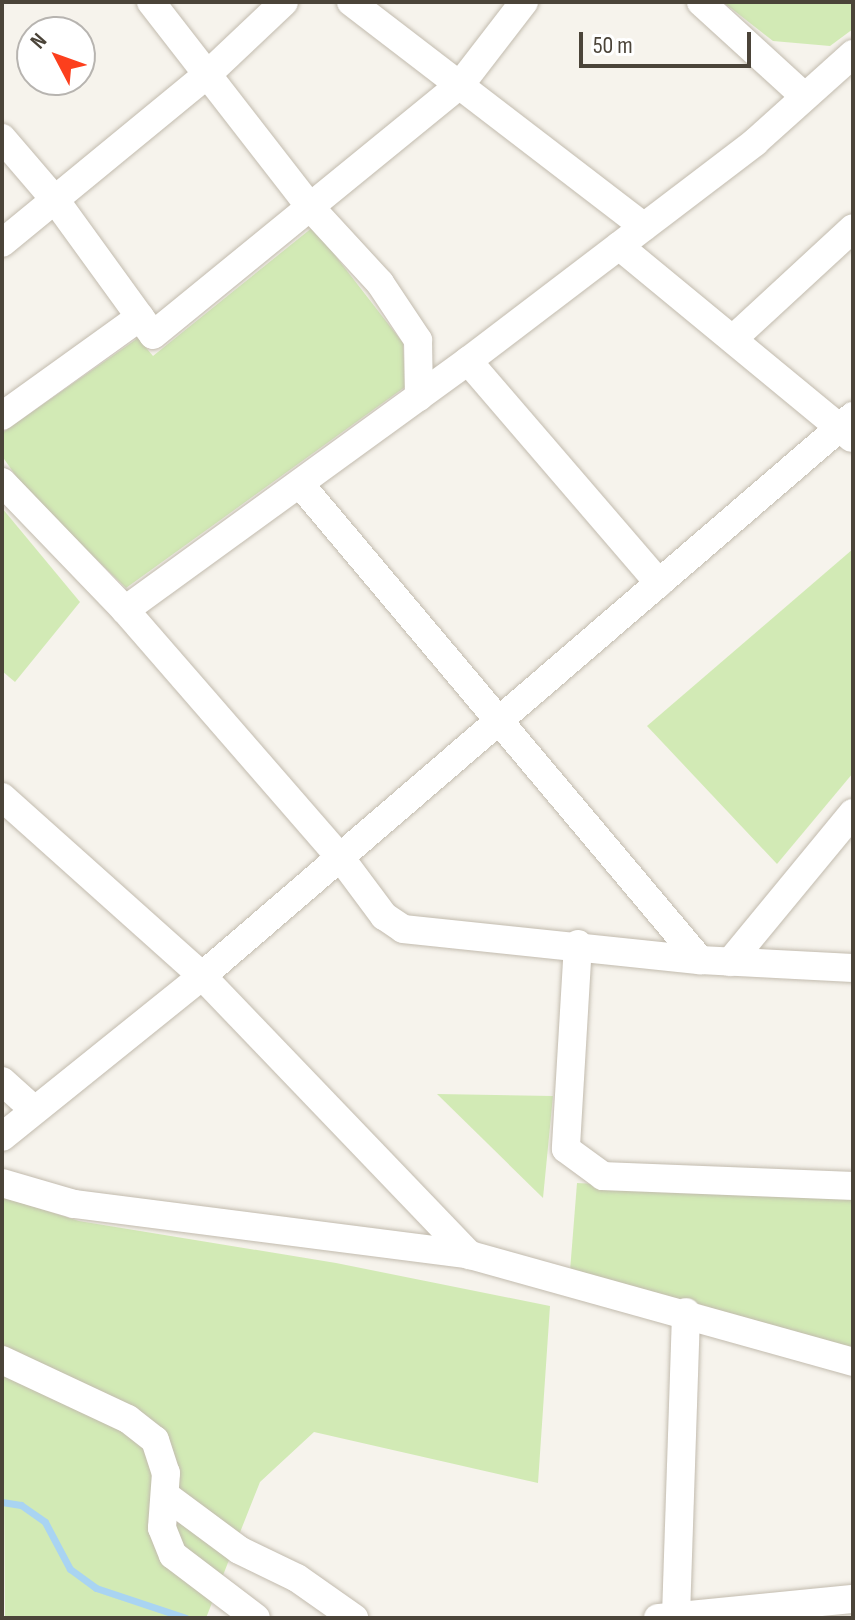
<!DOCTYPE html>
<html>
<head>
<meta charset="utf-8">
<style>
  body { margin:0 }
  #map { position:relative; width:855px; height:1620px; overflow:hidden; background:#f6f3ec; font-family:"Sofia Sans Condensed",sans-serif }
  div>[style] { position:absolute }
  .green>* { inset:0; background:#d2eab5 }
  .stream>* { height:7px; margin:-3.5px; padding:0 3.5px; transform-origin:3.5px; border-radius:3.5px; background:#a9d4f2 }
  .roads { filter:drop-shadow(0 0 2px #c2bbae) drop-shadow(0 0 2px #c2bbae) }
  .minor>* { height:28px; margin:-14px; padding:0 14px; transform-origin:14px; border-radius:14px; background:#fff }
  span { translate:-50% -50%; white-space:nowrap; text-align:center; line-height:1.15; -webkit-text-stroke:7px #fff; paint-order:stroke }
  .frame { position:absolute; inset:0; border:4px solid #4b4439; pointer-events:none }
  .north { position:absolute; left:16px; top:16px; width:80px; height:80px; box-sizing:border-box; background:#fff; border:2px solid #b7b4b0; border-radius:50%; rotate:311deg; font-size:22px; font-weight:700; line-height:32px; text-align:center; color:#4b4439 }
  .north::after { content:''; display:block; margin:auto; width:28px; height:36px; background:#fc3f1d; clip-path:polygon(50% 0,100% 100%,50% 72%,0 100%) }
  .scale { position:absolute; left:579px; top:32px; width:172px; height:36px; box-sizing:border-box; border:4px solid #4b4439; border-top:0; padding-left:10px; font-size:24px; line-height:28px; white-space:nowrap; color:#4b4439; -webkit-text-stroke:6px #fff; paint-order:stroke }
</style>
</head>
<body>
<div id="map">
  <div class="green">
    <i style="clip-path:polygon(723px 2px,853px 2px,853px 29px,830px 46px,773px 41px)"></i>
    <i style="clip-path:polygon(313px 227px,403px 343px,405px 387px,126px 588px,27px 492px,2px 456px,2px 433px,138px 338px,153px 356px)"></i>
    <i style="clip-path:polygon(2px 508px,80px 602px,15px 682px,2px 671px)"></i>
    <i style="clip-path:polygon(853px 549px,853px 773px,777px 864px,647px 726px)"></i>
    <i style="clip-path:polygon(437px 1094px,553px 1096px,543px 1198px)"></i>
    <i style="clip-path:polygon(577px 1183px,853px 1198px,853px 1352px,570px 1271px)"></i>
    <i style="clip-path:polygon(2px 1197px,79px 1221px,336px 1263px,550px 1306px,538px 1483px,314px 1432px,260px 1482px,206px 1618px,5px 1618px)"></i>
  </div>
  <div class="stream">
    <i style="left:2px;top:1502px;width:19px;rotate:9deg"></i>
    <i style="left:21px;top:1505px;width:29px;rotate:35deg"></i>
    <i style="left:45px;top:1522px;width:53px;rotate:62deg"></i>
    <i style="left:70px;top:1569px;width:32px;rotate:36deg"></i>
    <i style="left:96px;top:1588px;width:95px;rotate:18.4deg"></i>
  </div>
  <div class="roads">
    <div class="minor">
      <i style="left:151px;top:2px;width:261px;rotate:52.2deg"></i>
      <i style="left:311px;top:208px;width:102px;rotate:47.4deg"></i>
      <i style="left:380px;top:283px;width:69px;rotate:56.3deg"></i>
      <i style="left:418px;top:340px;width:57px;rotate:89deg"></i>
      <i style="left:351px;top:2px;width:369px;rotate:37.5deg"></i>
      <i style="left:701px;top:2px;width:138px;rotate:42.4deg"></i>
      <i style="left:2px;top:138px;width:83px;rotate:49.4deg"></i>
      <i style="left:56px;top:201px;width:165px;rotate:54.1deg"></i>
      <i style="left:153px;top:335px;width:396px;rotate:-39.2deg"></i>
      <i style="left:460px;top:85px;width:105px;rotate:-52.4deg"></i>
      <i style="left:2px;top:243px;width:268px;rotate:-39.4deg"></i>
      <i style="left:209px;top:73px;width:103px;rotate:-43.4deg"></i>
      <i style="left:619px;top:246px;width:302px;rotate:39.5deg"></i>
      <i style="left:734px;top:338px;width:162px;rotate:-42.7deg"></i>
      <i style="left:468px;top:361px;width:293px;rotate:49.3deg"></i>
      <i style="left:2px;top:416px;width:170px;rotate:-35.7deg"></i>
      <i style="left:2px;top:482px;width:178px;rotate:46.1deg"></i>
      <i style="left:125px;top:610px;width:327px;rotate:49deg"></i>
      <i style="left:340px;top:857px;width:74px;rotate:53.3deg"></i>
      <i style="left:384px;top:916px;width:23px;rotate:34deg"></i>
      <i style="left:403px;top:929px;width:299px;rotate:6deg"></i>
      <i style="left:700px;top:960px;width:153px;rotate:3deg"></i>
      <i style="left:300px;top:484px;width:622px;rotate:49.96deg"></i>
      <i style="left:125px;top:610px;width:424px;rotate:-36deg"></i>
      <i style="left:468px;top:361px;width:361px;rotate:-37.3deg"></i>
      <i style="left:755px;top:142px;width:132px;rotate:-41.9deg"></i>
      <i style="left:2px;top:797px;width:268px;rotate:41.8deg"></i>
      <i style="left:202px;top:976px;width:387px;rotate:46.2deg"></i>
      <i style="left:578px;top:944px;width:205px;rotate:93.4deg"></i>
      <i style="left:566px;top:1149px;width:46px;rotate:36.1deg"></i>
      <i style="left:603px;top:1176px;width:250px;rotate:2.3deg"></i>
      <i style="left:730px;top:962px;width:193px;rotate:-50.5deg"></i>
      <i style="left:2px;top:1081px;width:40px;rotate:42deg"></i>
      <i style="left:2px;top:1137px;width:257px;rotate:-38.8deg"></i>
      <i style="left:202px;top:976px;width:859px;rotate:-40.7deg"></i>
      <i style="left:2px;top:1183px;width:75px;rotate:16.3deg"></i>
      <i style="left:74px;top:1204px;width:399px;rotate:7.3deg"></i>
      <i style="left:470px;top:1255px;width:398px;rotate:15.6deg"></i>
      <i style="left:2px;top:1360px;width:139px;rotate:25.1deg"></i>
      <i style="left:128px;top:1419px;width:34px;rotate:38deg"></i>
      <i style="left:155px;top:1440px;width:35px;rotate:72deg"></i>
      <i style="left:166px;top:1473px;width:55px;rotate:94.2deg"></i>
      <i style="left:162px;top:1528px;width:29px;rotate:68deg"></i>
      <i style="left:173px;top:1555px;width:104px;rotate:37.2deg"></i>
      <i style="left:165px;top:1495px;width:92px;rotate:36.6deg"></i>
      <i style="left:239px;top:1550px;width:64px;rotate:25.8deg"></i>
      <i style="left:297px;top:1578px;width:70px;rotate:35.1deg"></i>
      <i style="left:676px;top:1616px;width:304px;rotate:-88.1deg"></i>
      <i style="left:658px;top:1618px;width:196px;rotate:-5.6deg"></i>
    </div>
  </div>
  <div class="frame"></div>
  <div class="north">N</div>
  <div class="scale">50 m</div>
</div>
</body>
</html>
